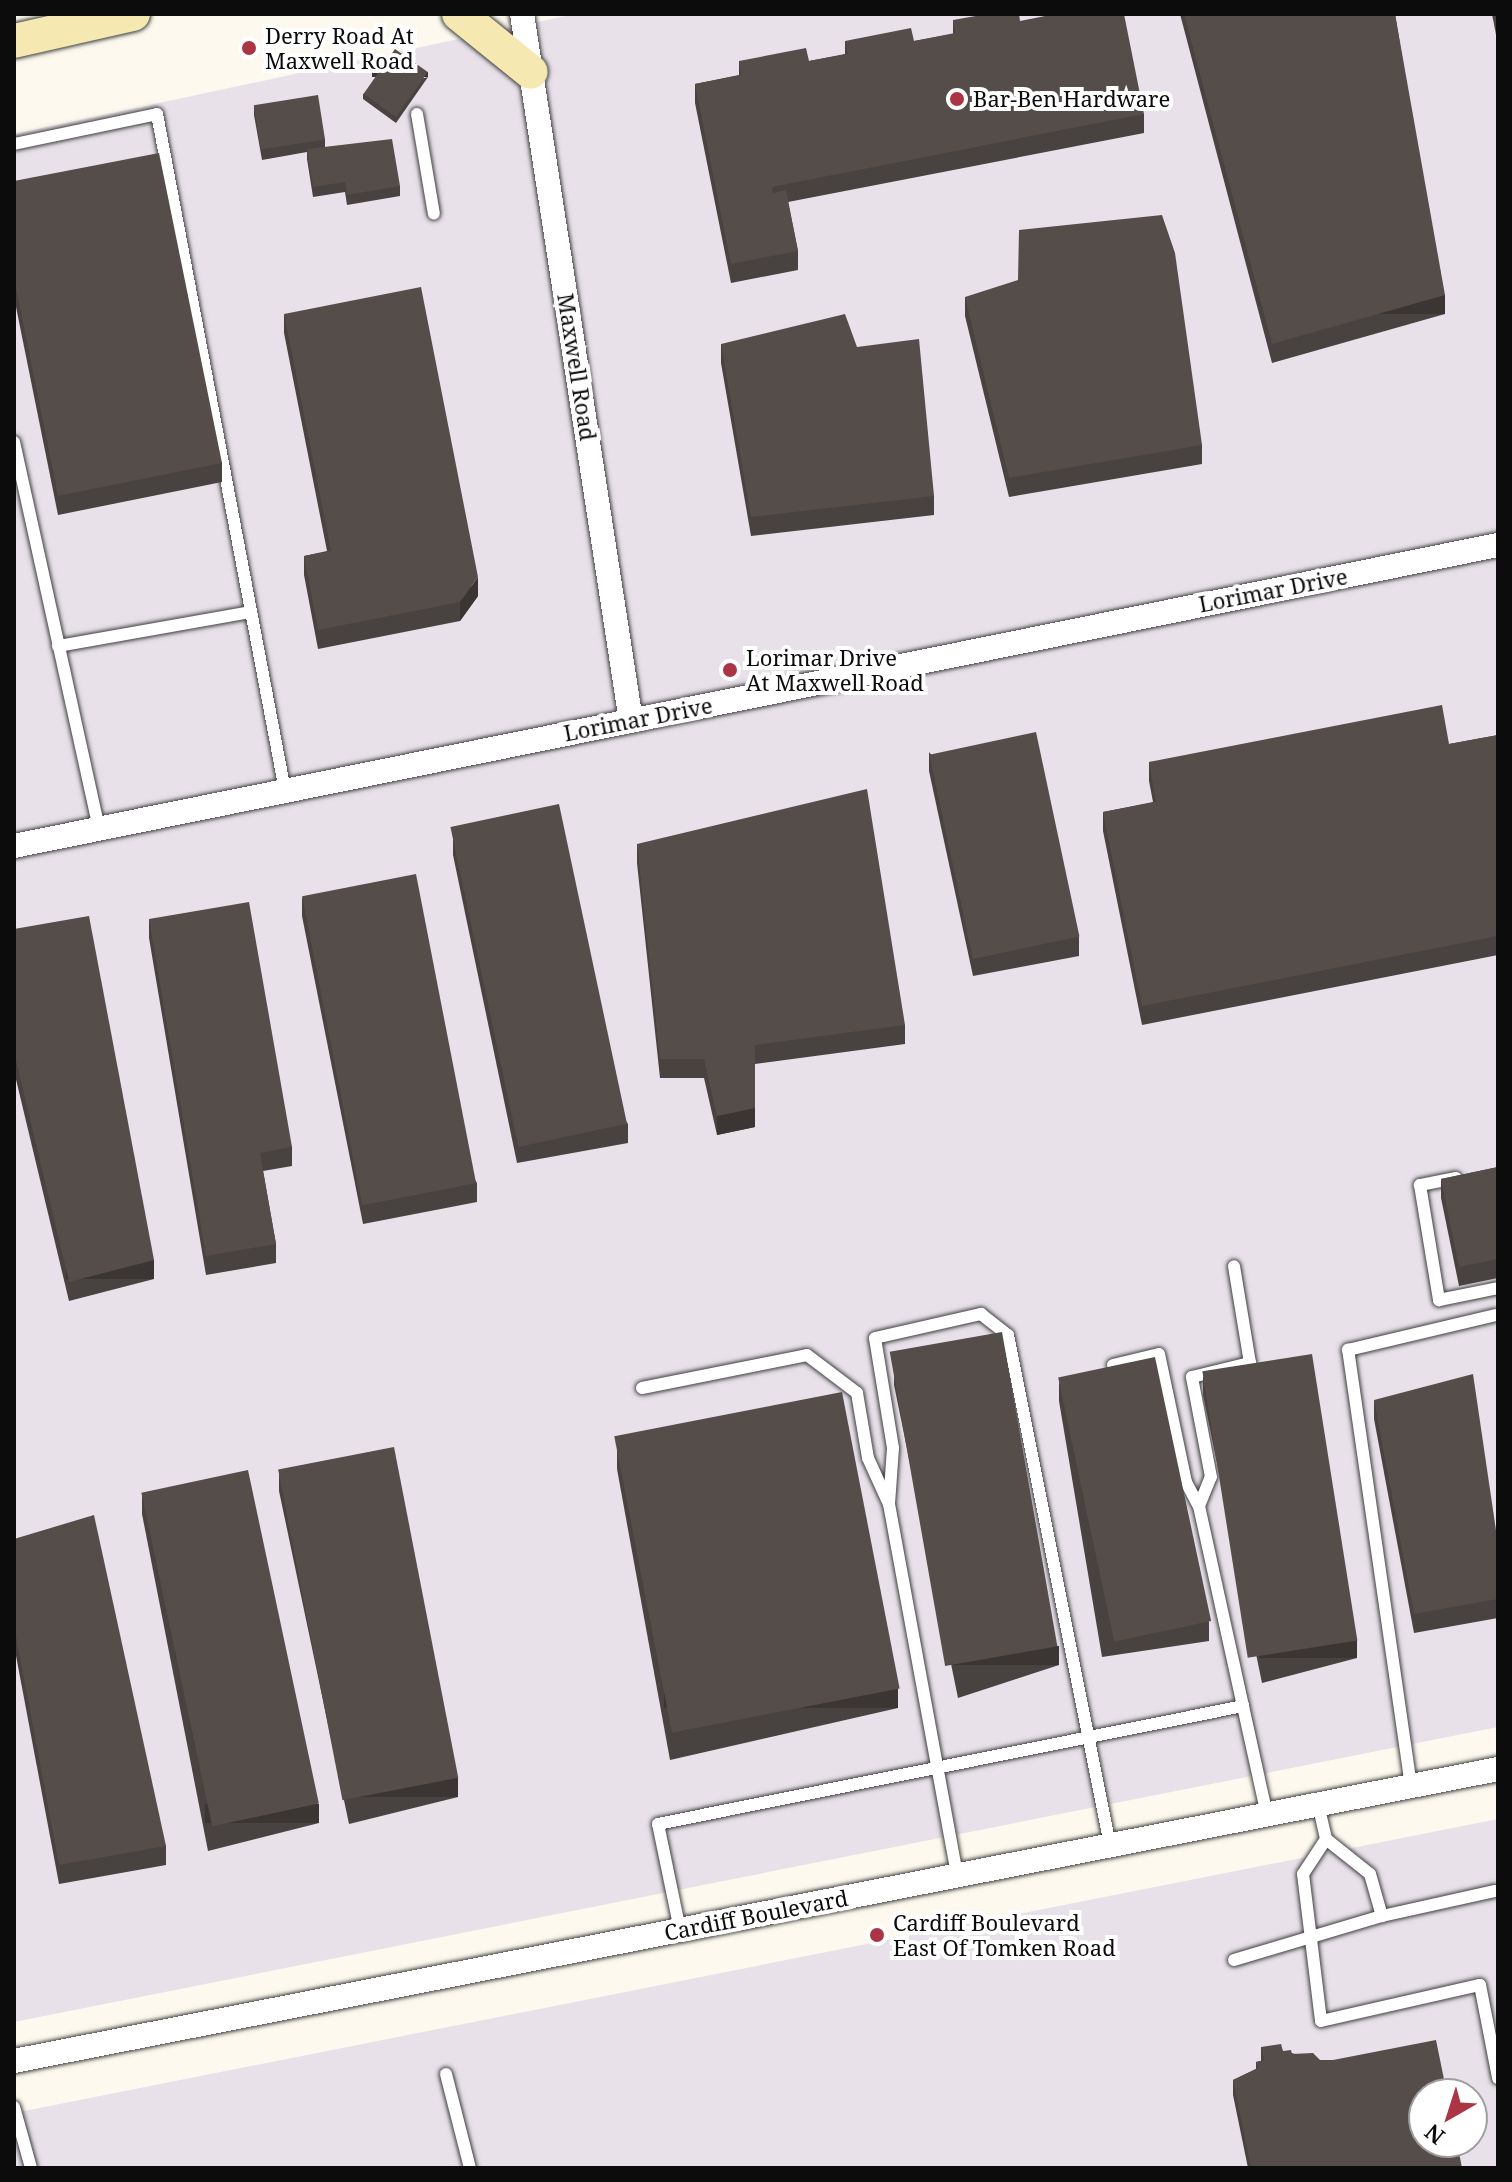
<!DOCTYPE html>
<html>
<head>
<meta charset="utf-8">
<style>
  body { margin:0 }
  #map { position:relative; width:1512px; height:2182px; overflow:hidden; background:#fdf9ee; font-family:"Noto Serif",serif }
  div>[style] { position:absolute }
  .industrial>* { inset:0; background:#e8e1ea }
  .roads { filter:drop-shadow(0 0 2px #3f3f3f) drop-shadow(0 0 2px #3f3f3f) }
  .lane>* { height:12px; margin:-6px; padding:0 6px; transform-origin:6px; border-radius:6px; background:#fff }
  .street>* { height:24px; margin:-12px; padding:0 12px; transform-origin:12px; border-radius:12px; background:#fff }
  .secondary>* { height:34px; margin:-17px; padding:0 17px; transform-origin:17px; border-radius:17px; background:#f5e8b0 }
  .wall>* { inset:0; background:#484240 }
  .shaded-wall>* { inset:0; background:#3b3634; transform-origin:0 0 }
  .building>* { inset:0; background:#544d4a; transform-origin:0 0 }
  .dots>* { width:22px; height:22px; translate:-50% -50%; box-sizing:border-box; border:4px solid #fff; border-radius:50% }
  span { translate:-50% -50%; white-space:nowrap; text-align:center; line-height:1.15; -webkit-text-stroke:8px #fff; paint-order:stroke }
  .poi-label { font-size:22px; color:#0c0c0c }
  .left { translate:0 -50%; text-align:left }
  .street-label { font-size:22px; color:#0c0c0c }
  .frame { position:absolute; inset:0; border:16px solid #0c0c0c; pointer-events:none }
  .north { position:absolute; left:1408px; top:2078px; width:80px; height:80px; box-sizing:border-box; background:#fff; border:2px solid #9e9e9e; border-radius:50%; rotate:219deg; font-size:22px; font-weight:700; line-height:32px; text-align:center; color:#0c0c0c }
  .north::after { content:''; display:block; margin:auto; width:28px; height:36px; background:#ab3544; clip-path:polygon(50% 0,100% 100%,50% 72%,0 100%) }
</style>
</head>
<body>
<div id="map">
  <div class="industrial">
    <i style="clip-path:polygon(575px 14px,1498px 14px,1498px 1727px,14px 2022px,14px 134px)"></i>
    <i style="clip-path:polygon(evenodd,1498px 1819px,1498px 2168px,14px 2168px,14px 2113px,1498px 1819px,1424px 2094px,1472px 2094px,1472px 2142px,1424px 2142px,1424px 2094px)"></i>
  </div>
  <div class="roads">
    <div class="lane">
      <i style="left:417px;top:114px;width:101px;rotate:80.4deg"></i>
      <i style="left:14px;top:144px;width:146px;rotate:-11.8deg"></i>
      <i style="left:157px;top:114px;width:689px;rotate:79.29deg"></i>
      <i style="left:14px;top:442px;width:396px;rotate:77.6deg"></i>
      <i style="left:58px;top:646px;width:196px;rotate:-10deg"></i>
      <i style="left:1456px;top:1178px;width:37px;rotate:169deg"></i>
      <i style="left:1420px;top:1185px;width:117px;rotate:80.6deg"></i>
      <i style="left:1439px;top:1300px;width:60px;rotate:-11.5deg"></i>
      <i style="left:1113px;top:1365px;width:47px;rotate:-13.4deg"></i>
      <i style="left:1159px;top:1354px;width:131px;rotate:78.1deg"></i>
      <i style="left:1186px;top:1482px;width:27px;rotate:62deg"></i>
      <i style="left:1199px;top:1506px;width:315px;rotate:77.6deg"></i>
      <i style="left:642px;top:1388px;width:168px;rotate:-11.3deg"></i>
      <i style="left:807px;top:1355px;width:63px;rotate:37.2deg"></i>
      <i style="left:857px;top:1393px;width:66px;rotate:80.4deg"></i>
      <i style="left:868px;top:1458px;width:51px;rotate:65.5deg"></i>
      <i style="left:889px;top:1504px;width:378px;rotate:79.6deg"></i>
      <i style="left:889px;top:1504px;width:56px;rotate:-85.9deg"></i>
      <i style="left:893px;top:1448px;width:111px;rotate:-99.3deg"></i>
      <i style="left:875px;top:1338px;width:109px;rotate:-12.8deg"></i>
      <i style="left:981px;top:1314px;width:34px;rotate:38deg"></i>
      <i style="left:1008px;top:1335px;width:520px;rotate:78.69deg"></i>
      <i style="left:1199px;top:1506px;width:31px;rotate:-68deg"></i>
      <i style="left:1211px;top:1477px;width:102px;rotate:-100.8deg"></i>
      <i style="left:1192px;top:1377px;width:60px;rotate:-13.6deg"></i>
      <i style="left:1250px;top:1363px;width:98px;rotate:-99.4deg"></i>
      <i style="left:1411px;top:1786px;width:441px;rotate:-98.2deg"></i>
      <i style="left:1348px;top:1350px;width:152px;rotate:-13.3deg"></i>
      <i style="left:1318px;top:1804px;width:36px;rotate:77deg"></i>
      <i style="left:1326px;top:1839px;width:42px;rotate:123.3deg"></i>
      <i style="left:1303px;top:1874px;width:148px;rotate:83deg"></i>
      <i style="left:1321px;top:2021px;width:163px;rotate:-12.8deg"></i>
      <i style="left:1480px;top:1985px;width:95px;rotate:79deg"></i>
      <i style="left:1326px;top:1839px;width:56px;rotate:38.5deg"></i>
      <i style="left:1370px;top:1874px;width:44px;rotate:74.1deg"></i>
      <i style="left:1382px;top:1916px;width:116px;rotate:-12.5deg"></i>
      <i style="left:680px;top:1930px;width:108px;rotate:-101.7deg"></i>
      <i style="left:658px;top:1824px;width:597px;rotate:-11.4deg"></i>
      <i style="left:1234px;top:1960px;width:154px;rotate:-16.6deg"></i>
      <i style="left:446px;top:2074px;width:97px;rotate:75.7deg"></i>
      <i style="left:14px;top:2107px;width:63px;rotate:74.4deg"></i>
    </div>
    <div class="street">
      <i style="left:522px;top:14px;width:715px;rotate:81.24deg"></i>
      <i style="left:14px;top:846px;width:1514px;rotate:-11.47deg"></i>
      <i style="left:14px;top:2061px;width:1512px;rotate:-11.13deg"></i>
    </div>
    <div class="secondary">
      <i style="left:459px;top:14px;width:92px;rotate:38.9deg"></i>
      <i style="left:14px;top:41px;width:122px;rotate:-12.8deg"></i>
    </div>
  </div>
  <div class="wall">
    <i style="clip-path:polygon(1180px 14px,1395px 14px,1445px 314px,1272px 363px)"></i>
    <i style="clip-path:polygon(1492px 14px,1498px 14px,1498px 45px)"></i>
    <i style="clip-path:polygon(953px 20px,1020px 21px,1144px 114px,1144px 133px,788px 202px,798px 251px,798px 270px,731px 283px,695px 103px,695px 84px,739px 75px,739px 61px,809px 61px,845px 54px,845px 41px,914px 41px,953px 34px)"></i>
    <i style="clip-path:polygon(428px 77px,396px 123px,363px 99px,363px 94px)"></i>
    <i style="clip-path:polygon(254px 106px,325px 139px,325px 147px,400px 186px,400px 196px,347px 205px,345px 192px,313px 197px,307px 159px,307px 152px,262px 160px,254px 115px)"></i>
    <i style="clip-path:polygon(14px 181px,222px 463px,222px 482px,58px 515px,14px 297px)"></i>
    <i style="clip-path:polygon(965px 297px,1202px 445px,1202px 464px,1009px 497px,965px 316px)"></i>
    <i style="clip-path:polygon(284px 314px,478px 596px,460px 621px,318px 649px,304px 575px,304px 556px,327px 551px,284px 333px)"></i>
    <i style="clip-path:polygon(721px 344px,857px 347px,934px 496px,934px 515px,751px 536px,721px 363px)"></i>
    <i style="clip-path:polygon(1498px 735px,1498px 955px,1142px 1025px,1103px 831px,1103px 812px,1153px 802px,1149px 781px,1149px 762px,1449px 744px)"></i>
    <i style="clip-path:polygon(929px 752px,1079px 937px,1079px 956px,973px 976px,929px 771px)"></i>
    <i style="clip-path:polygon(453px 836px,628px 1124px,628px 1143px,517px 1163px,453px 855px)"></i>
    <i style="clip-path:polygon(637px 844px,905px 1025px,905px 1044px,755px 1064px,755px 1127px,717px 1135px,704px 1078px,660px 1078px,637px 863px)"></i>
    <i style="clip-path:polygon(302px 897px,477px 1183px,477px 1202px,363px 1224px,302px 916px)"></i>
    <i style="clip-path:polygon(149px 919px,292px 1147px,292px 1166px,263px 1171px,276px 1244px,276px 1263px,206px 1275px,149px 938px)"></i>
    <i style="clip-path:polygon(14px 929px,154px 1279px,69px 1301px,14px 1071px)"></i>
    <i style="clip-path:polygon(1498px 1167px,1498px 1278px,1459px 1286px,1441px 1198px,1441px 1179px)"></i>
    <i style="clip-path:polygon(894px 1367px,1059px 1665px,958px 1698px,894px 1385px)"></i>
    <i style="clip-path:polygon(1203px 1376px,1357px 1658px,1262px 1683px,1203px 1395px)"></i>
    <i style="clip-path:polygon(1059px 1382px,1209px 1622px,1209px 1641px,1102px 1657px,1059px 1401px)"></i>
    <i style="clip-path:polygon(1374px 1400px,1498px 1544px,1498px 1618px,1414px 1633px,1374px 1419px)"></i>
    <i style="clip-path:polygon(617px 1450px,898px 1708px,670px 1760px,617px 1469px)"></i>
    <i style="clip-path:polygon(279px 1472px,458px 1797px,349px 1824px,279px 1491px)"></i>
    <i style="clip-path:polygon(142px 1495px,319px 1823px,208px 1851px,142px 1514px)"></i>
    <i style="clip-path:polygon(14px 1539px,166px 1846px,166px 1865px,59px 1884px,14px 1645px)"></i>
    <i style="clip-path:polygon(1261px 2047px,1283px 2051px,1320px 2060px,1462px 2168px,1248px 2168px,1233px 2095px,1233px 2080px,1256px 2069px,1256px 2062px,1261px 2061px)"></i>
  </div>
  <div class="shaded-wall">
    <i style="left:428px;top:72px;width:5px;height:56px;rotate:90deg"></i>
    <i style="left:1445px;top:295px;width:19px;height:180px;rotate:90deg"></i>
    <i style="clip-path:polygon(478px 577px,478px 596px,460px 621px,460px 602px)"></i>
    <i style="clip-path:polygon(755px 1108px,755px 1127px,717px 1135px,717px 1116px)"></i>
    <i style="left:154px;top:1260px;width:19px;height:88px;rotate:90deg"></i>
    <i style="left:1357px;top:1640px;width:18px;height:98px;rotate:90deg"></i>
    <i style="left:1059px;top:1646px;width:19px;height:106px;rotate:90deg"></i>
    <i style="left:898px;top:1689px;width:19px;height:234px;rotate:90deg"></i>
    <i style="left:458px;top:1778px;width:19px;height:112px;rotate:90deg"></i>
    <i style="left:319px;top:1804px;width:19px;height:114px;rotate:90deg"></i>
  </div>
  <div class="building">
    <i style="clip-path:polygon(987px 14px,1019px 14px,1020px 21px,1055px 14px,1124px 14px,1144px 114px,772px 187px,773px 193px,786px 190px,798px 251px,731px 264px,695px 84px,741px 75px,739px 61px,806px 48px,809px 61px,848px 54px,845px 41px,911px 28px,914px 41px,955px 33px,953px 20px)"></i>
    <i style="clip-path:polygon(1184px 14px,1395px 14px,1445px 295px,1272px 344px)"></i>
    <i style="left:395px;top:49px;width:40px;height:55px;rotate:35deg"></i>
    <i style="left:318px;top:95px;width:45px;height:65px;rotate:81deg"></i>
    <i style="clip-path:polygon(392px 139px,400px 186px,347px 195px,345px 182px,313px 187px,307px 149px)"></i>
    <i style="clip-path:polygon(159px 153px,222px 463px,58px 496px,14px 278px,14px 181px)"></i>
    <i style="clip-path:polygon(1162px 215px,1175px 253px,1202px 445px,1009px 478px,965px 297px,1018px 280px,1019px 230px)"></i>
    <i style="clip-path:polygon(421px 287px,478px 577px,460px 602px,318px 630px,304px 556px,331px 551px,284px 314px)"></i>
    <i style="clip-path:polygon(845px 314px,857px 347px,919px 339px,934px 496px,751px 517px,721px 344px)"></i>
    <i style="clip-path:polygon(1442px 705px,1449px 744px,1498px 735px,1498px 936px,1142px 1006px,1103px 812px,1156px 802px,1149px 762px)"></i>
    <i style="left:1036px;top:732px;width:209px;height:109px;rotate:78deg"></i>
    <i style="clip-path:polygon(867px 789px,905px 1025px,755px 1045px,755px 1108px,717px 1116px,704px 1059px,660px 1059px,637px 844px)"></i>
    <i style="left:559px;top:804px;width:327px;height:111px;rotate:78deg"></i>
    <i style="left:416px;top:874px;width:315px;height:116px;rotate:79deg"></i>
    <i style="clip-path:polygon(249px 902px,292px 1147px,260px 1153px,276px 1244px,206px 1256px,149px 919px)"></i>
    <i style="clip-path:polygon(89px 916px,154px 1260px,69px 1282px,14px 1052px,14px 929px)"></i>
    <i style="clip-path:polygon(1498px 1167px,1498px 1259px,1459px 1267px,1441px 1179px)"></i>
    <i style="left:1002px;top:1332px;width:319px;height:114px;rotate:80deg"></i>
    <i style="left:1312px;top:1354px;width:290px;height:111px;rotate:81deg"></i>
    <i style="left:1155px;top:1357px;width:270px;height:99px;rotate:78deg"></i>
    <i style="clip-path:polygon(1473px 1374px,1498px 1544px,1498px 1599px,1414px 1614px,1374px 1400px)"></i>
    <i style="left:842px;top:1392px;width:302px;height:232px;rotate:79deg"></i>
    <i style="left:394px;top:1447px;width:337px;height:118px;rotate:79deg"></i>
    <i style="left:248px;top:1470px;width:341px;height:109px;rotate:78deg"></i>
    <i style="clip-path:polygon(94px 1515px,166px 1846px,59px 1865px,14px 1626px,14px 1539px)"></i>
    <i style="clip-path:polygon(1436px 2040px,1447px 2094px,1424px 2094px,1424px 2142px,1457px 2142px,1462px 2168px,1251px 2168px,1233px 2080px,1258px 2068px,1256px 2062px,1264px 2060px,1261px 2047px,1281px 2044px,1283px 2051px,1291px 2050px,1292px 2054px,1313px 2053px,1320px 2060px,1333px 2060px)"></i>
  </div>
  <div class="dots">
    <i style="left:249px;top:48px;background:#ab3544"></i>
    <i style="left:957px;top:99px;background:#ab3544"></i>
    <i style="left:730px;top:670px;background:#ab3544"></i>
    <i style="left:877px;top:1935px;background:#ab3544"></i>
  </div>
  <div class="poi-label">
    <span class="left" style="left:265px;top:48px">Derry Road At<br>Maxwell Road</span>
    <span class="left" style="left:973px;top:99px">Bar-Ben Hardware</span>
    <span class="left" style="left:746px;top:670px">Lorimar Drive<br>At Maxwell Road</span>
    <span class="left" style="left:893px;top:1935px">Cardiff Boulevard<br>East Of Tomken Road</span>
  </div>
  <div class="street-label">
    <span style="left:577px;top:367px;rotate:81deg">Maxwell Road</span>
    <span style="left:1273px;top:590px;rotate:-11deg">Lorimar Drive</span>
    <span style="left:638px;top:719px;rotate:-11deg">Lorimar Drive</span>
    <span style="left:756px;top:1915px;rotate:-11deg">Cardiff Boulevard</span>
  </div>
  <div class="frame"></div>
  <div class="north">N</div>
</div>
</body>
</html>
